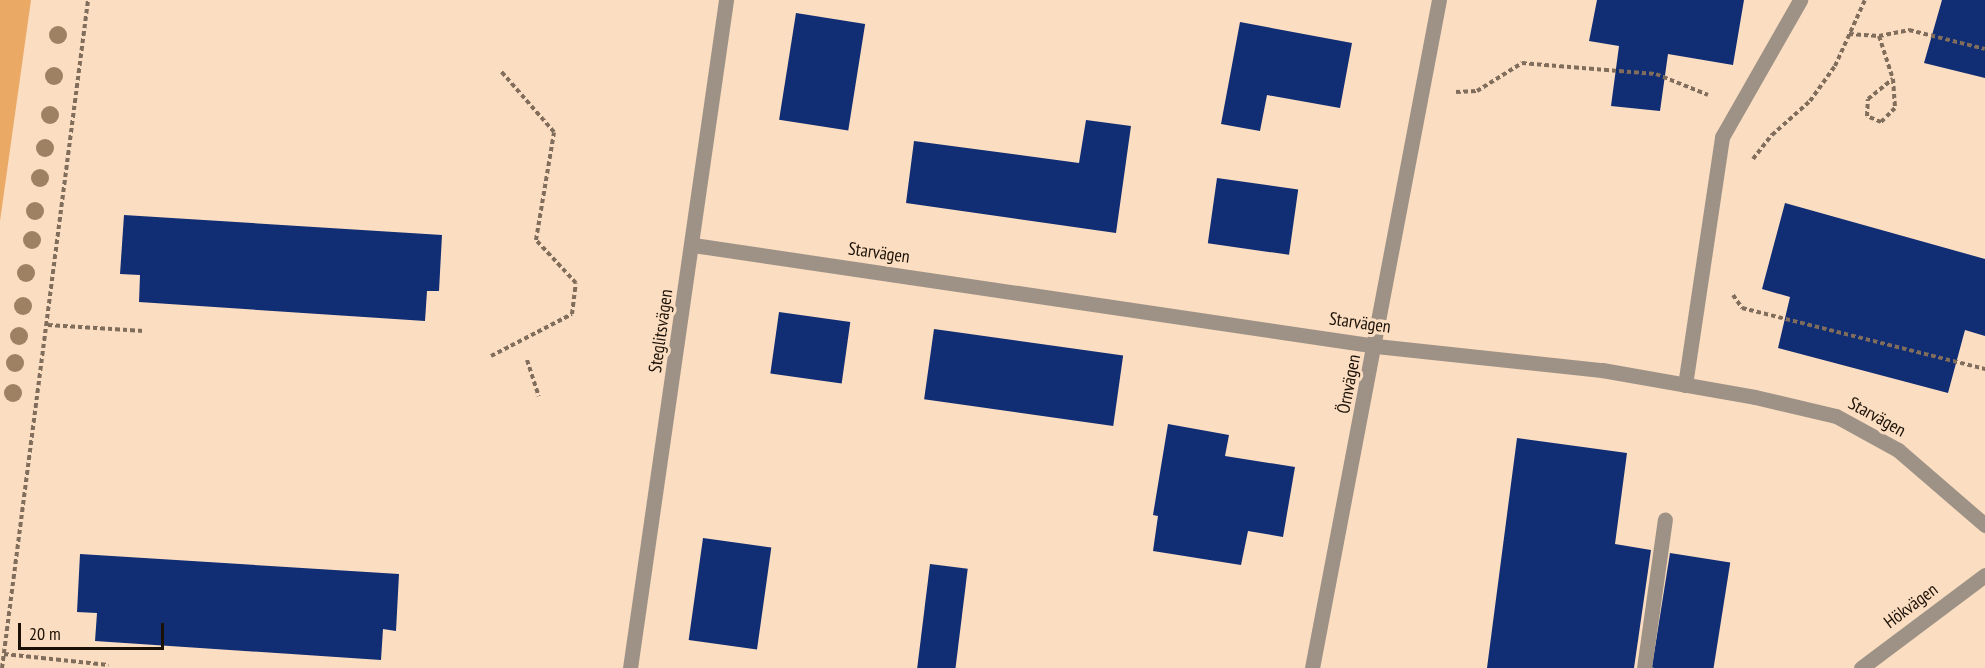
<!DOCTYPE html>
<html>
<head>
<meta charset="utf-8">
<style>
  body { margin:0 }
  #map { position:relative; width:1985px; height:668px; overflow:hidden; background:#fbddc1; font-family:"PT Sans Narrow",sans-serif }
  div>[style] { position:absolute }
  .green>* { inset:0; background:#eba966 }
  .building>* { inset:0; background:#112d74; transform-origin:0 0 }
  .path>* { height:4px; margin-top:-2px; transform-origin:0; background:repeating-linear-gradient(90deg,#806d5b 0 4.5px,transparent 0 7.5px) }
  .minor>* { height:15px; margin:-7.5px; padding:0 7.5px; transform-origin:7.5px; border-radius:7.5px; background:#9e9286 }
  .trees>* { width:18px; height:18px; margin:-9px; border-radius:50%; background:#9e8062 }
  span { translate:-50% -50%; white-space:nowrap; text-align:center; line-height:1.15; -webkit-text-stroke:6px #fbddc1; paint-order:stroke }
  .street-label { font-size:18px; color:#1a1006 }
  .scale { position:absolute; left:18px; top:623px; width:146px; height:27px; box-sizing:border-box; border:3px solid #1a1006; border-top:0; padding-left:8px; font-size:18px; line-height:21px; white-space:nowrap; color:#1a1006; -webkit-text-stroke:4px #fbddc1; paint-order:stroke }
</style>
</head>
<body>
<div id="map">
  <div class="green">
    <i style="clip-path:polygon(0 0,31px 0,0 221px)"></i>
  </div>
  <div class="building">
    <i style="clip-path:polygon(1597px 0,1744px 0,1733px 65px,1668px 54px,1660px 111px,1611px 106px,1619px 46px,1589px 41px)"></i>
    <i style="clip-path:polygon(1942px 0,1985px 0,1985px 78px,1924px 63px)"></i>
    <i style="left:796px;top:13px;width:70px;height:108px;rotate:9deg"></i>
    <i style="clip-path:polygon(1240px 22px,1352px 43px,1340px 108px,1267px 95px,1260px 131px,1221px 124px)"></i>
    <i style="clip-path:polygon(1086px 120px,1131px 126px,1116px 233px,906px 203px,914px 141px,1079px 163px)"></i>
    <i style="left:1217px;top:178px;width:82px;height:66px;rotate:8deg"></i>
    <i style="clip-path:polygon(1785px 203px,1985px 259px,1985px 336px,1965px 330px,1948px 393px,1778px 348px,1790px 297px,1762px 289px)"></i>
    <i style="clip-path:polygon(124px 215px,442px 235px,439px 291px,427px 291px,425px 321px,139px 302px,140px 275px,120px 274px)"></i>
    <i style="left:779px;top:312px;width:72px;height:62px;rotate:8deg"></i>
    <i style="left:934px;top:329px;width:191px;height:71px;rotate:8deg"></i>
    <i style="clip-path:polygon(1168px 424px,1229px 435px,1225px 456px,1295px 467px,1283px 537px,1248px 531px,1241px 565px,1153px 551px,1158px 516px,1153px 515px)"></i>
    <i style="clip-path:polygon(1517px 438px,1627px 453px,1615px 544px,1651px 550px,1634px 668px,1487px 668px)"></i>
    <i style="left:703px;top:538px;width:69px;height:103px;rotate:8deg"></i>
    <i style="left:1670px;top:553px;width:61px;height:116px;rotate:9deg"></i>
    <i style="clip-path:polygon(80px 554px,399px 574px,396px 631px,383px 629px,381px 660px,95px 641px,97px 613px,77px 612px)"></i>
    <i style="left:930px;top:564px;width:38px;height:105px;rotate:7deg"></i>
  </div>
  <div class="path">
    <i style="left:1849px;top:34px;width:30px;rotate:4deg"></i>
    <i style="left:1879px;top:36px;width:31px;rotate:-11deg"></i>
    <i style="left:1909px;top:30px;width:78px;rotate:14deg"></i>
    <i style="left:1879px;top:36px;width:45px;rotate:72deg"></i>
    <i style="left:1893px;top:79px;width:29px;rotate:86deg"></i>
    <i style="left:1895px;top:108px;width:20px;rotate:135deg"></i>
    <i style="left:1881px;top:122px;width:15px;rotate:-157deg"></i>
    <i style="left:1867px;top:116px;width:17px;rotate:-87deg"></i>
    <i style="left:1868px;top:99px;width:32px;rotate:-39deg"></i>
    <i style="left:1456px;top:92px;width:21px;rotate:-3deg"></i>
    <i style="left:1477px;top:91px;width:53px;rotate:-31.9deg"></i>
    <i style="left:1522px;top:63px;width:134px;rotate:4.7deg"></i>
    <i style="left:1656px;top:74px;width:56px;rotate:22deg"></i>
    <i style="left:1753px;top:159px;width:31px;rotate:-52deg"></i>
    <i style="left:1772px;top:135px;width:51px;rotate:-41.8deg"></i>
    <i style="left:1810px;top:101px;width:43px;rotate:-54.5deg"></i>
    <i style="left:1835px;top:66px;width:72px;rotate:-65.6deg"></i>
    <i style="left:1733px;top:295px;width:16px;rotate:55deg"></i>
    <i style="left:1742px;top:308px;width:251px;rotate:14.1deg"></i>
    <i style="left:48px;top:325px;width:96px;rotate:3.6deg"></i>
    <i style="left:491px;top:356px;width:91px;rotate:-27.4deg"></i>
    <i style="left:572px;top:314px;width:31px;rotate:-83deg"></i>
    <i style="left:576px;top:283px;width:59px;rotate:-132.9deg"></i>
    <i style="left:536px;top:240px;width:109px;rotate:-80.5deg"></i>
    <i style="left:554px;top:132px;width:82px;rotate:-131.1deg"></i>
    <i style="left:527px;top:360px;width:38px;rotate:72deg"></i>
    <i style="left:4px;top:654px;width:105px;rotate:6deg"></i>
    <i style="left:2px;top:668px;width:674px;rotate:-82.66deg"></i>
  </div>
  <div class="minor">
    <i style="left:693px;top:245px;width:690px;rotate:8.41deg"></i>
    <i style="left:1376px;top:346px;width:227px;rotate:6.1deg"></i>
    <i style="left:1602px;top:370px;width:155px;rotate:10deg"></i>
    <i style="left:1755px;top:397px;width:83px;rotate:13.2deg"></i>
    <i style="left:1836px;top:416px;width:71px;rotate:28.7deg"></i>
    <i style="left:1898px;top:450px;width:115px;rotate:40.8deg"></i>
    <i style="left:1685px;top:385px;width:251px;rotate:-81.5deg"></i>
    <i style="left:1722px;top:137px;width:158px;rotate:-60.3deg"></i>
    <i style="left:630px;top:668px;width:675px;rotate:-81.82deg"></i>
    <i style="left:1312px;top:668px;width:680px;rotate:-79.24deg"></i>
    <i style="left:1644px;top:668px;width:150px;rotate:-82deg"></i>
    <i style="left:1861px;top:668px;width:155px;rotate:-36.9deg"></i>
  </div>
  <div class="trees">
    <i style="left:58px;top:35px"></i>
    <i style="left:54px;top:76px"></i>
    <i style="left:50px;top:115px"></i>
    <i style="left:45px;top:148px"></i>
    <i style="left:40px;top:178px"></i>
    <i style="left:35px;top:211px"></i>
    <i style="left:32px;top:240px"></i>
    <i style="left:26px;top:273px"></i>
    <i style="left:23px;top:306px"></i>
    <i style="left:19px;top:336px"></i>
    <i style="left:15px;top:363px"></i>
    <i style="left:13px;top:393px"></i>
  </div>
  <div class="street-label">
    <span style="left:879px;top:253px;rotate:8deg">Starvägen</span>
    <span style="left:1360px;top:323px;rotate:8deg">Starvägen</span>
    <span style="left:661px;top:331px;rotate:-82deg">Steglitsvägen</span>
    <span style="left:1349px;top:384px;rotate:-79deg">Örnvägen</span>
    <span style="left:1877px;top:417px;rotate:29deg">Starvägen</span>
    <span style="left:1911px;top:606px;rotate:-37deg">Hökvägen</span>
  </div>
  <div class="scale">20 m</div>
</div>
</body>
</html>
